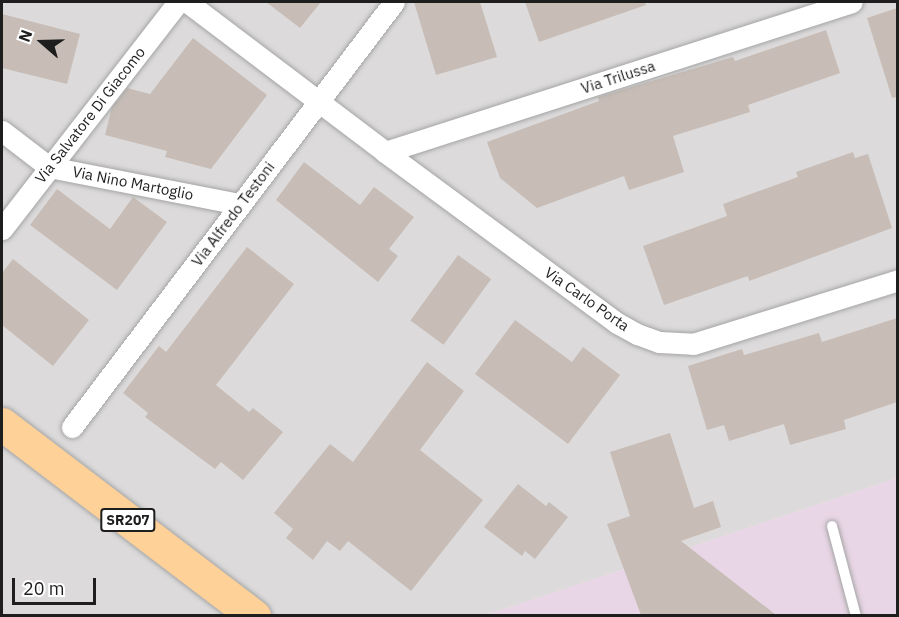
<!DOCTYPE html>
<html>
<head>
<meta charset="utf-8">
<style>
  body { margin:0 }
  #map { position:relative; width:899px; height:617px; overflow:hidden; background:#efebe3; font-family:"IBM Plex Sans",sans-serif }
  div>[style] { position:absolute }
  .residential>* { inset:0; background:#dcdadb }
  .industrial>* { inset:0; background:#e8d5e5 }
  .building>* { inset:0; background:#c7bdb6; transform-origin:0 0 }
  .roads { filter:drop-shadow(0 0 2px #a5a5a5) drop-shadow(0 0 2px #a5a5a5) }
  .lane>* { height:10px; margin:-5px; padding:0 5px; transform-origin:5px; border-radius:5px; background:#fff }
  .street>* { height:21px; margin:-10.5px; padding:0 10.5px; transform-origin:10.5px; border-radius:10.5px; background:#fff }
  .primary>* { height:33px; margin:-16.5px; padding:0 16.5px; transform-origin:16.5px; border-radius:16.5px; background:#fed199 }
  span { translate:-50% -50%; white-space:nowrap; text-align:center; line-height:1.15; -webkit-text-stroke:4.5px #fff; paint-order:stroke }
  .shield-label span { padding:2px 4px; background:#fff; border:2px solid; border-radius:4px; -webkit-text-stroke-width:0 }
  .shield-label { font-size:14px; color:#1e1e1e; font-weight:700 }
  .street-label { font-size:15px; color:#1e1e1e }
  .frame { position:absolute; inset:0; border:3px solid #1e1e1e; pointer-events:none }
  .north { position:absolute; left:12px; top:12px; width:60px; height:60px; -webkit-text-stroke:4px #fff; paint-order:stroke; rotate:290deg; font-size:16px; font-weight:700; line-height:24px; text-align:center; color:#1e1e1e }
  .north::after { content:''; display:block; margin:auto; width:21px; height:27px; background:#1e1e1e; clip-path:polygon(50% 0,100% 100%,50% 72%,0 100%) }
  .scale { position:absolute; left:12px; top:578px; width:84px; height:27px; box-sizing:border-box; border:3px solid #1e1e1e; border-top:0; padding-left:8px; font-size:18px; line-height:21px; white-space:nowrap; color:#1e1e1e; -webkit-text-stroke:4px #fff; paint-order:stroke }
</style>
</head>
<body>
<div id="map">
  <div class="residential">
    <i style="clip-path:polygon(2px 2px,897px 2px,897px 478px,486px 615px,2px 615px)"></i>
  </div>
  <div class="industrial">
    <i style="clip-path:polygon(897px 478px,897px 615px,486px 615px)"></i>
  </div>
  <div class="building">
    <i style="clip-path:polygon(266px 2px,321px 2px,300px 28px)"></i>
    <i style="clip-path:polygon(414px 2px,480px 2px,497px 57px,436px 75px)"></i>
    <i style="clip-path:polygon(525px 2px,645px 2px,646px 5px,539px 42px)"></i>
    <i style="clip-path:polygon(897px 8px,897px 97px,892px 98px,867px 18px)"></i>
    <i style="clip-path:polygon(2px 14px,80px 34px,67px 84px,2px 68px)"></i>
    <i style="clip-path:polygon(826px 30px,840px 73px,748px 105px,750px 112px,673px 136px,684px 172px,629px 190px,624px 176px,537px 208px,500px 178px,487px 142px,599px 101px,598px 97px,733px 57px,735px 61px)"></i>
    <i style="clip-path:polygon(193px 38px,267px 95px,211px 169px,165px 157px,167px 151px,105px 135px,112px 107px,127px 88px,150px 94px)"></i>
    <i style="clip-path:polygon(853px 152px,855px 158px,868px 154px,892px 228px,749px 281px,748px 276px,664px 305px,643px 246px,727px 216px,723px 204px,798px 177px,796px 172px)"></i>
    <i style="clip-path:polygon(304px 162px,360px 205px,374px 187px,414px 217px,389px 249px,398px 256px,378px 282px,276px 200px)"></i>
    <i style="clip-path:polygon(57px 189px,110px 229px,133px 197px,167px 222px,117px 290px,30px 225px)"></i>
    <i style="clip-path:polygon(247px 247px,294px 284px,216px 385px,249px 412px,253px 408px,283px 432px,243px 480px,221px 462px,215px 469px,145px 417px,148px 413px,123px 393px,159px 346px,166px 352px)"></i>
    <i style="left:458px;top:255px;width:41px;height:81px;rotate:36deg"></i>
    <i style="clip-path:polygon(13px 259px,89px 320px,53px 366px,2px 325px,2px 273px)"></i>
    <i style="clip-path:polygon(897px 318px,897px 402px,844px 420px,846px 429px,790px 445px,784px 424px,729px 441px,724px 425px,707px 430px,688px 366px,742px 349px,744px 355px,819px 333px,822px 342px)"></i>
    <i style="clip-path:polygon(515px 320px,572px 362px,583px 347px,620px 375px,568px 444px,475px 374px)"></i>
    <i style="clip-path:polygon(427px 362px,464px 391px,420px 450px,483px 500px,411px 591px,348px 541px,340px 551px,327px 541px,313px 560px,286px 538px,293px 529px,274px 513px,330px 444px,353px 462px)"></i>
    <i style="clip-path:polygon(670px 433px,694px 508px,713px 501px,721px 527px,681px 541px,776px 615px,641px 615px,607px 524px,630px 516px,610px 452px)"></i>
    <i style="clip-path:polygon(518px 484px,546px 506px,549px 502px,568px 517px,535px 559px,525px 551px,522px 556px,484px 527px)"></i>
  </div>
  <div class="roads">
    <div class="lane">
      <i style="left:832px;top:526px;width:93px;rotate:75.1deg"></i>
    </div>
    <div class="street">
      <i style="left:187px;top:2px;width:248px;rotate:37.1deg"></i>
      <i style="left:385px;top:152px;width:288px;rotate:36.4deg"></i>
      <i style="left:617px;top:323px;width:23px;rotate:29deg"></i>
      <i style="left:637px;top:334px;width:23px;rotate:20deg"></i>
      <i style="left:659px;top:342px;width:34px;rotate:3deg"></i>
      <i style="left:693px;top:344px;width:215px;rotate:-17.3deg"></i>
      <i style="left:2px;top:131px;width:59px;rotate:37.5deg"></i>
      <i style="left:49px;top:167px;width:195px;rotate:11deg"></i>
      <i style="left:385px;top:152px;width:490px;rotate:-17.8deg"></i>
      <i style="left:2px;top:229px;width:287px;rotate:-52.2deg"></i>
      <i style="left:72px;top:427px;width:533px;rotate:-52.85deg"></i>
    </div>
    <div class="primary">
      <i style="left:2px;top:424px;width:317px;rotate:37.3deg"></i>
    </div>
  </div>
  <div class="shield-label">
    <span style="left:128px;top:520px">SR207</span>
  </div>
  <div class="street-label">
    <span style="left:618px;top:77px;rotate:-18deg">Via Trilussa</span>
    <span style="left:90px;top:115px;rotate:-52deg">Via Salvatore Di Giacomo</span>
    <span style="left:133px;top:183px;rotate:11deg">Via Nino Martoglio</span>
    <span style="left:233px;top:214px;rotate:-53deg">Via Alfredo Testoni</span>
    <span style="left:587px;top:299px;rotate:35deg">Via Carlo Porta</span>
  </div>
  <div class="frame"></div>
  <div class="north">N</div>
  <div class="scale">20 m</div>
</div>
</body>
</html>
